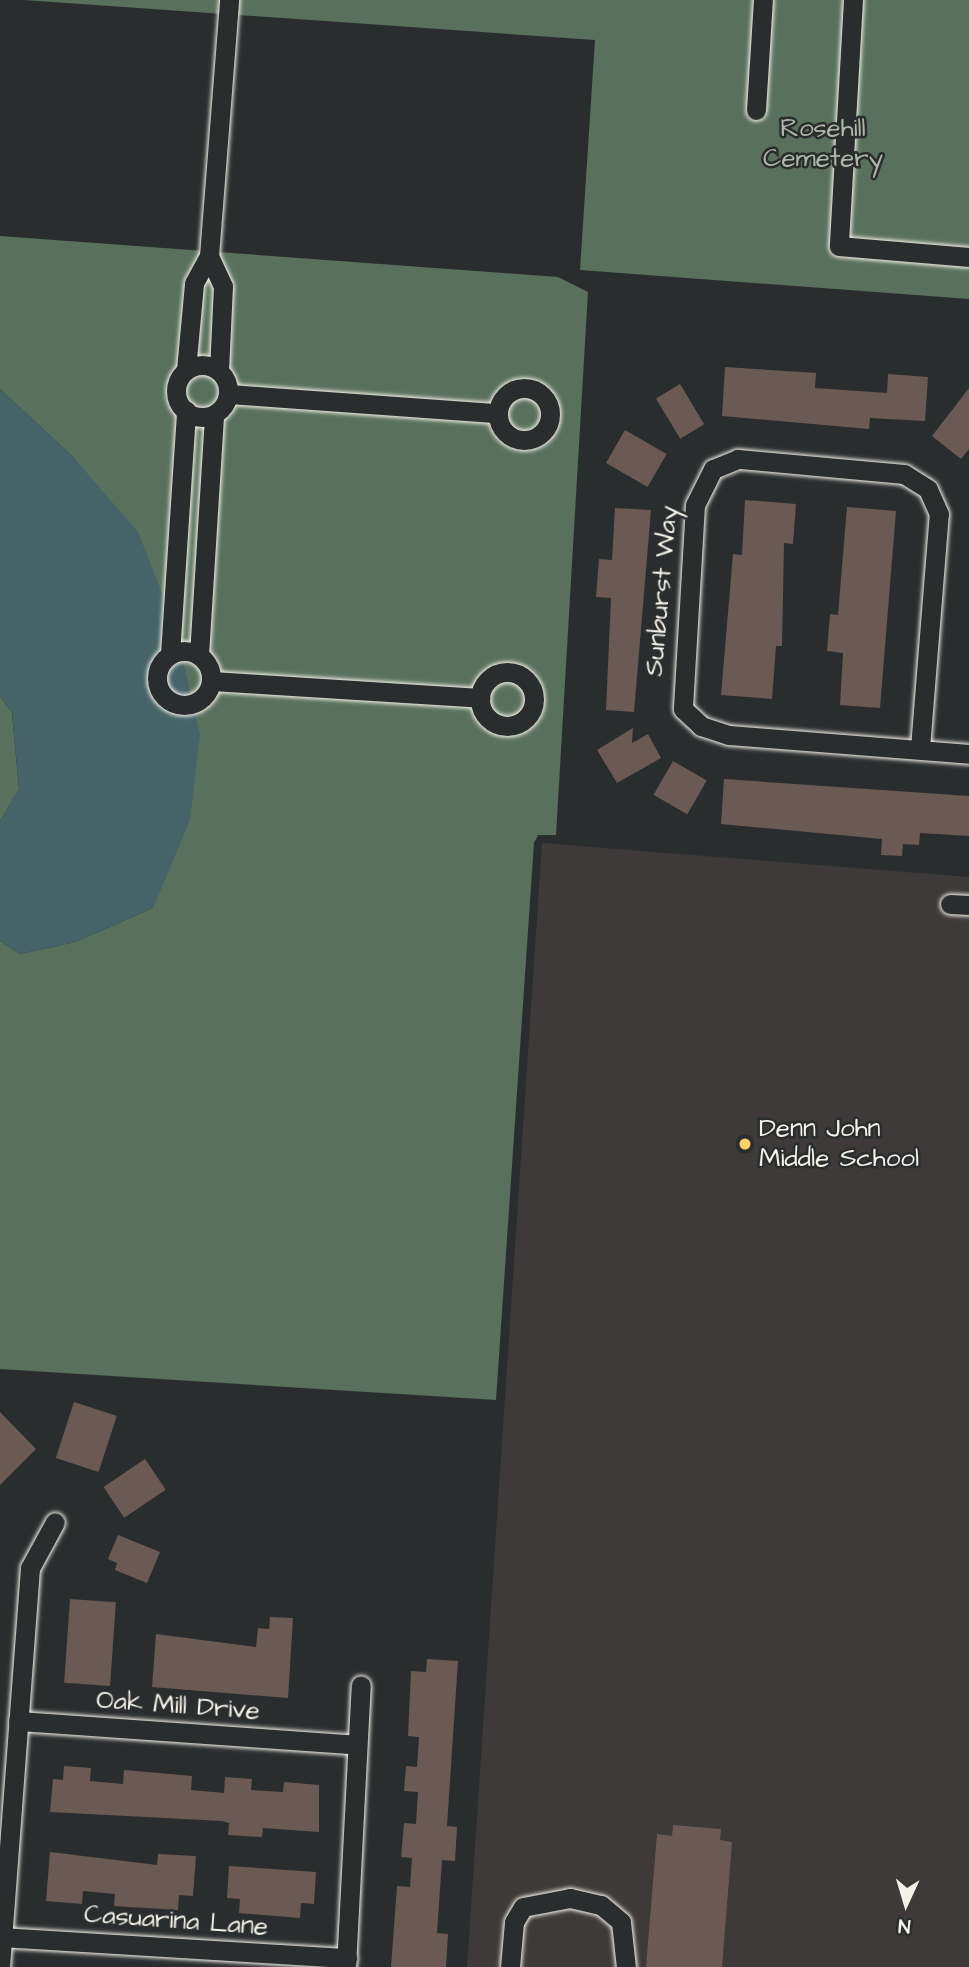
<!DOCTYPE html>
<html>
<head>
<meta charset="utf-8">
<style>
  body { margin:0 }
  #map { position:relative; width:969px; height:1967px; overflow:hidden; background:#2a2d2e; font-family:"Architects Daughter",sans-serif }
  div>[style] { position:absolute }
  .built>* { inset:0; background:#3d3a39 }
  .green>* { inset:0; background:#59705d }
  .water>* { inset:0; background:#456368 }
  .building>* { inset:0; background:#6a5a53; transform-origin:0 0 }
  .roads { filter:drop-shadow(0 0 2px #f4f1e8) drop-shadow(0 0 2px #f4f1e8) }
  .minor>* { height:19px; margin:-9.5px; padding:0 9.5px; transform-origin:9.5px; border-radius:9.5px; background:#2a2d2e }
  .minor>.ring { margin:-9.5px; padding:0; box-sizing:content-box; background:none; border:19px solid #2a2d2e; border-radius:50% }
  .dots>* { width:19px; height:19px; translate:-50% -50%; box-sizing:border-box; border:4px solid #2a2d2e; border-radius:50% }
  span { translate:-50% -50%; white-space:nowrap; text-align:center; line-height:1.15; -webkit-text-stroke:5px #2a2d2e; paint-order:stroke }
  .park-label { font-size:26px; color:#aeb7a9 }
  .street-label { font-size:26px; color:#f4f1e8 }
  .poi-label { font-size:26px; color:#f4f1e8 }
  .left { translate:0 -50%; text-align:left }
  .north { position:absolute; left:871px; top:1869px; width:70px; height:70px; -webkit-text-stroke:5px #2a2d2e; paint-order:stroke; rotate:184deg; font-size:19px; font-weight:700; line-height:28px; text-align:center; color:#f4f1e8 }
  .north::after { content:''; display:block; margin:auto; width:24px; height:32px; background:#f4f1e8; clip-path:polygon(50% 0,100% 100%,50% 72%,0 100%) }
</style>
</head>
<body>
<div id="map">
  <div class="built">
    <i style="clip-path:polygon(542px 843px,969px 877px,969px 1967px,467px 1967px)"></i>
  </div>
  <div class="green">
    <i style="clip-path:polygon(24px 0,969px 0,969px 299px,580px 270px,595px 40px)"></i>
    <i style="clip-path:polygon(0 236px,558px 277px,588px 292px,556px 835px,538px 835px,534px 843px,496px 1400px,0 1369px,0 941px,20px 954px,75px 942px,153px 908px,73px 457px,0 389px)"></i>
    <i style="clip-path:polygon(0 696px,12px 713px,19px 789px,0 821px)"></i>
  </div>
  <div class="water">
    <i style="clip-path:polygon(0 389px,73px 457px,138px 532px,175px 626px,200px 734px,190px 820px,153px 908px,75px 942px,20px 954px,0 941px,0 821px,19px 788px,12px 713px,0 696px)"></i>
  </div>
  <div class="building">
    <i style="clip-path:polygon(725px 367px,816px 373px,815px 388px,887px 393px,888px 374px,928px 377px,925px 421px,870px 418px,869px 429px,722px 416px)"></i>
    <i style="left:680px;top:384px;width:47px;height:28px;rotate:59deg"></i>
    <i style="clip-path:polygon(969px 388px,969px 449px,961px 459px,932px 436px)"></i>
    <i style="left:625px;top:430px;width:48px;height:38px;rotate:30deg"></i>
    <i style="clip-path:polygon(745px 500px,796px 504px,793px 544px,784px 543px,782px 646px,776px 646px,772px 699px,721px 695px,733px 554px,742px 555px)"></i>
    <i style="clip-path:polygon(847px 507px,896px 511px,880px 708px,840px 705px,843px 653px,827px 651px,830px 614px,838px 615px)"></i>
    <i style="clip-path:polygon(615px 508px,651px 510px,634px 712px,606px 710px,611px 598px,596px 597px,599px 559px,612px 560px)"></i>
    <i style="clip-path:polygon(633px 728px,632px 743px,648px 734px,661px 758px,617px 783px,597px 750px)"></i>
    <i style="left:673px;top:761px;width:39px;height:39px;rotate:30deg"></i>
    <i style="clip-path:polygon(724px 779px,969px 796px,969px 836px,920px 833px,919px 845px,903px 844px,902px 856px,881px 855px,882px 839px,721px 824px)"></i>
    <i style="left:74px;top:1402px;width:45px;height:59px;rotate:18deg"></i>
    <i style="clip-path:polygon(0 1412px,36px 1449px,0 1485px)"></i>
    <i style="left:145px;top:1459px;width:37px;height:50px;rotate:56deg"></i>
    <i style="clip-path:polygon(118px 1535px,160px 1552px,147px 1583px,115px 1570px,117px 1563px,108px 1559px)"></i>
    <i style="left:70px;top:1599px;width:46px;height:84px;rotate:4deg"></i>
    <i style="clip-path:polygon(270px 1617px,293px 1618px,288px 1698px,152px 1687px,156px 1634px,256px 1647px,258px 1628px,269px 1629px)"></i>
    <i style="clip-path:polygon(427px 1659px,458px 1661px,447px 1826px,457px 1827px,455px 1861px,442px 1860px,437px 1933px,448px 1934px,446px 1967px,391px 1967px,397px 1886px,410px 1887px,412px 1858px,401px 1857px,404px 1823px,416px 1824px,418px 1792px,404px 1791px,406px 1766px,417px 1767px,419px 1737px,408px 1736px,411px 1671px,426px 1672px)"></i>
    <i style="clip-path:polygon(64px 1766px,91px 1768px,90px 1781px,123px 1784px,124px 1770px,192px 1776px,191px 1790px,224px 1793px,225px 1777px,252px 1779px,251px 1790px,283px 1792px,284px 1782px,319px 1785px,319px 1832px,263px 1828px,262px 1837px,228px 1835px,229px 1823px,222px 1821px,50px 1812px,53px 1779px,63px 1780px)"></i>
    <i style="clip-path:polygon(673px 1825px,721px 1829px,720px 1840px,732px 1842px,722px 1967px,646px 1967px,657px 1834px,672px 1836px)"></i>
    <i style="clip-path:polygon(50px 1852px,157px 1865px,158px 1854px,196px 1856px,193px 1896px,179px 1895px,178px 1910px,114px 1906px,115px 1894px,83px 1891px,82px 1904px,46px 1901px)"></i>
    <i style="clip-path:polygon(229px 1866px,316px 1872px,314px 1904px,301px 1903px,300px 1918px,239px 1913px,240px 1899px,227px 1898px)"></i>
  </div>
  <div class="roads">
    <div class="minor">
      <i style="left:853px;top:0;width:246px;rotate:93.3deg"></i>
      <i style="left:839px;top:246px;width:130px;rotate:4.8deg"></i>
      <i style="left:756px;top:110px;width:110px;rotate:-86.4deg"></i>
      <i style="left:209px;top:256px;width:33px;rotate:65deg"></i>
      <i style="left:223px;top:286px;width:84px;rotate:92.7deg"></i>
      <i class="ring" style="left:176px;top:365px;width:33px;height:33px"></i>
      <i style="left:186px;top:370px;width:87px;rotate:-84.7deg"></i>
      <i style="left:194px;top:283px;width:31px;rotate:-61deg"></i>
      <i style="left:209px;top:256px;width:257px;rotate:-85.5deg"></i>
      <i class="ring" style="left:498px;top:388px;width:33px;height:33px"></i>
      <i style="left:229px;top:394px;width:269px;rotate:4.1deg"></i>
      <i class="ring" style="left:157px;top:651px;width:35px;height:35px"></i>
      <i style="left:170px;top:654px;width:244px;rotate:-86.2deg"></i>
      <i style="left:199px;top:655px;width:241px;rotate:-86.4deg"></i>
      <i class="ring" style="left:480px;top:672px;width:35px;height:35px"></i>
      <i style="left:212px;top:681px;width:269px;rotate:3.6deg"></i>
      <i style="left:920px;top:748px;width:235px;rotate:-85.4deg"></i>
      <i style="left:939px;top:514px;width:27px;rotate:-114deg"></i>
      <i style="left:928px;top:489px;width:28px;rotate:-148deg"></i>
      <i style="left:904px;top:474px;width:167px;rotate:-174.8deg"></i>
      <i style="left:738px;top:459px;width:27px;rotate:158deg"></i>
      <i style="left:713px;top:469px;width:40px;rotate:116.6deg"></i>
      <i style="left:695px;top:505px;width:204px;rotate:93.4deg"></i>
      <i style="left:683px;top:709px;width:25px;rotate:43deg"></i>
      <i style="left:701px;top:726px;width:29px;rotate:18deg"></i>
      <i style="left:729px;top:735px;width:241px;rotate:4.5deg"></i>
      <i style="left:950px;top:904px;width:19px;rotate:3deg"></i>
      <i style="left:18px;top:1721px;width:340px;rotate:4deg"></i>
      <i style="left:2px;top:1937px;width:346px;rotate:3.5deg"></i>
      <i style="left:0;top:1967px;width:400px;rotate:-85.7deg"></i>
      <i style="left:30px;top:1568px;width:52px;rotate:-61.5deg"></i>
      <i style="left:346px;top:1967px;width:282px;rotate:-87deg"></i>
      <i style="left:510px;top:1967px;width:45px;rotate:-84.9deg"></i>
      <i style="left:514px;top:1922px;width:17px;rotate:-59deg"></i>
      <i style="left:523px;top:1907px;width:48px;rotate:-10.8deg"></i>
      <i style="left:570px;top:1898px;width:32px;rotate:13deg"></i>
      <i style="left:601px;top:1905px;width:26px;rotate:40deg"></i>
      <i style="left:621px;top:1922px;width:45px;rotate:83.7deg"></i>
    </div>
  </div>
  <div class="dots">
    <i style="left:745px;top:1144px;background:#ffd166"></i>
  </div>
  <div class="park-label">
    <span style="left:823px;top:144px">Rosehill<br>Cemetery</span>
  </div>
  <div class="street-label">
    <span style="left:662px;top:591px;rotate:-85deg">Sunburst Way</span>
    <span style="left:178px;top:1706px;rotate:4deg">Oak Mill Drive</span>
    <span style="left:176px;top:1921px;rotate:4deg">Casuarina Lane</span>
  </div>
  <div class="poi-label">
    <span class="left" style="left:759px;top:1144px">Denn John<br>Middle School</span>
  </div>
  <div class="north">N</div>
</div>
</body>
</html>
